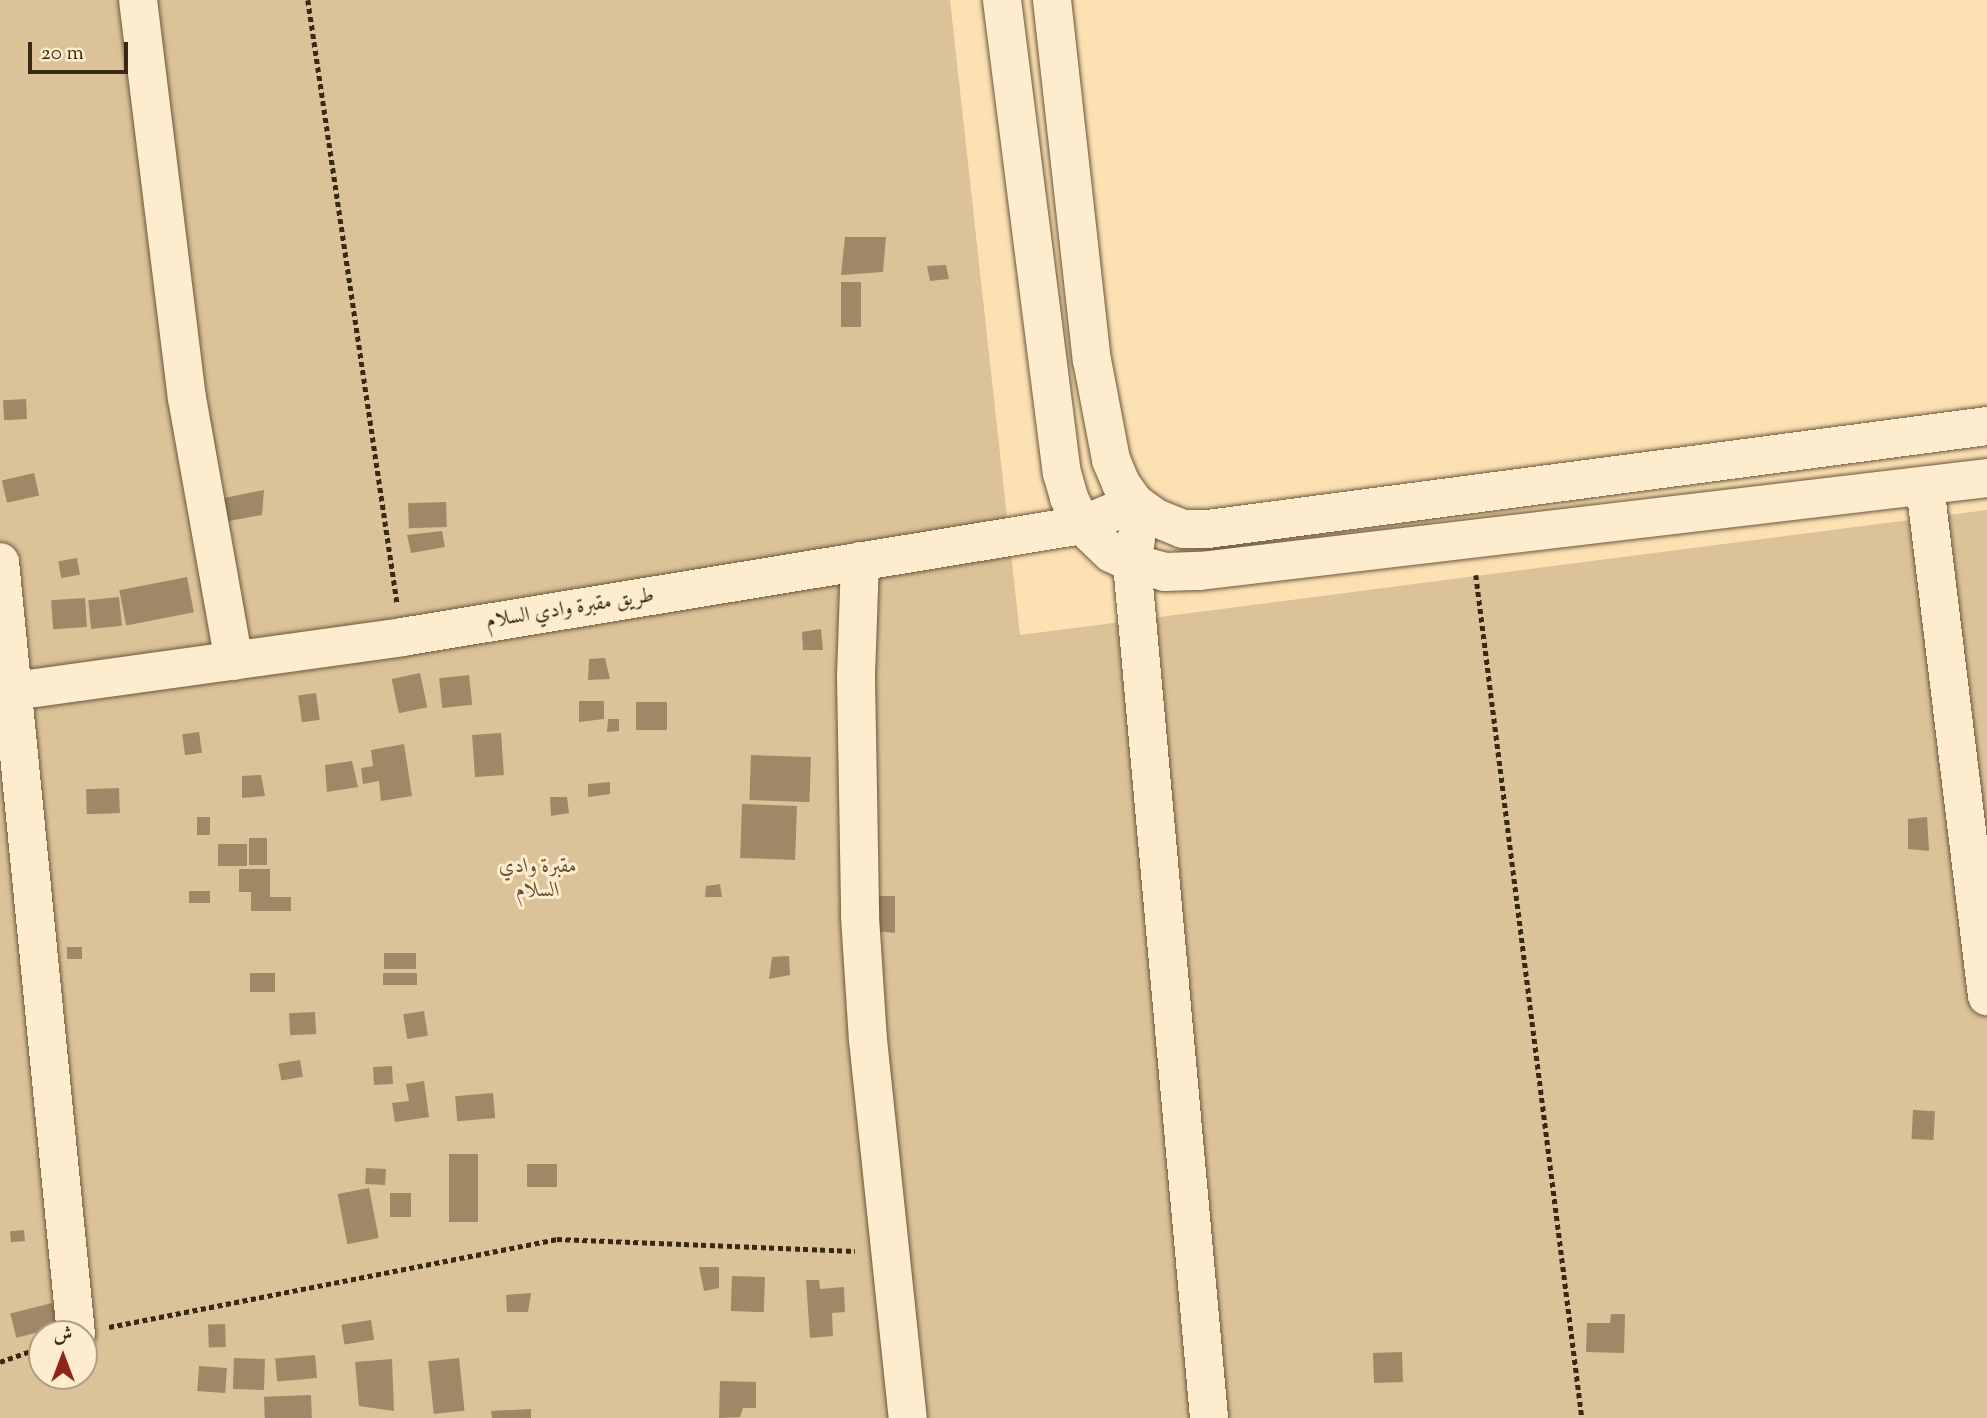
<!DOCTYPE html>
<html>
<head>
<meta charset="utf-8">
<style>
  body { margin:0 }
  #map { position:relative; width:1987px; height:1418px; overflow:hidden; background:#fce1b3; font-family:"Sorts Mill Goudy",Amiri,serif }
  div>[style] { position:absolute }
  .green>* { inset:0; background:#dbc298 }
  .building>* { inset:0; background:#9e8866; transform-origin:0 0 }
  .path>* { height:4.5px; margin-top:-2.25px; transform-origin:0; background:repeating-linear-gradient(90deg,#392813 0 5px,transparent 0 8.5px) }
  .roads { filter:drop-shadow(0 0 2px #6a563b) drop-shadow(0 0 2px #6a563b) }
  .minor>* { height:38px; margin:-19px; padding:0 19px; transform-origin:19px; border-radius:19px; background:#fdecce }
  span { translate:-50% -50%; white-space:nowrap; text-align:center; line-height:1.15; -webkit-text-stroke:6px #fdecce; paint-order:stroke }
  .street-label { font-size:21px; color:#392813 }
  .park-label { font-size:21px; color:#624e34; font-style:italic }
  .north { position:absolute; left:28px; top:1320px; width:70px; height:70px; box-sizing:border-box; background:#fdecce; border:2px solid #af9e83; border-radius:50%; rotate:0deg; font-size:19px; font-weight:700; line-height:28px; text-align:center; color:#392813 }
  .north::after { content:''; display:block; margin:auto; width:24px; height:32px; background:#8f2418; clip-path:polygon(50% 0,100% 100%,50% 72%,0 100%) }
  .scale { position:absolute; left:28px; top:42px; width:100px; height:32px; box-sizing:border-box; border:4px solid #392813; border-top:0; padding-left:9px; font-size:21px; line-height:24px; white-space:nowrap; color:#392813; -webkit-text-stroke:5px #fdecce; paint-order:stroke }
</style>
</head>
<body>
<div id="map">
  <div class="green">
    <i style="clip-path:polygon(evenodd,0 0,950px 0,1020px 635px,1987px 510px,1987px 1418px,0 1418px,0 0,42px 1334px,84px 1334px,84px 1376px,42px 1376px,42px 1334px)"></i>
  </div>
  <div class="building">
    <i style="clip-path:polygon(845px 237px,886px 237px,883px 272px,841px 275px)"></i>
    <i style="clip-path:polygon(946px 265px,949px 279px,930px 281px,927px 266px)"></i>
    <i style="left:841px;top:282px;width:20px;height:45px"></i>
    <i style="left:26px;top:399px;width:20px;height:23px;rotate:87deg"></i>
    <i style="left:34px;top:473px;width:23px;height:33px;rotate:77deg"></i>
    <i style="clip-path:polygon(264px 490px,262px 515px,218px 523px,214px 500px)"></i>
    <i style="left:446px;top:502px;width:25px;height:38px;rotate:88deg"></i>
    <i style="clip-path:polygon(442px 531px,445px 547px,411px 553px,407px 535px)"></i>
    <i style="left:77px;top:558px;width:17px;height:19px;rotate:80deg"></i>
    <i style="left:187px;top:577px;width:36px;height:69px;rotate:79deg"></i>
    <i style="left:119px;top:597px;width:29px;height:31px;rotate:84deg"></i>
    <i style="left:85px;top:598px;width:29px;height:34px;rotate:86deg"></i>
    <i style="clip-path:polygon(821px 629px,823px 650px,803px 650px,802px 632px)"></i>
    <i style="clip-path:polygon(605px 658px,610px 679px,588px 680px,589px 659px)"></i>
    <i style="left:420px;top:673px;width:35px;height:29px;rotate:78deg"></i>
    <i style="left:469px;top:675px;width:30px;height:30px;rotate:84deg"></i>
    <i style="left:316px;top:693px;width:27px;height:18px;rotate:82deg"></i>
    <i style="clip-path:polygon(579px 701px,604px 701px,604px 719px,579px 722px)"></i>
    <i style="left:636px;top:702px;width:31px;height:28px"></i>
    <i style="clip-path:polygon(608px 719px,619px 719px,619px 731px,607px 732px)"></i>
    <i style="left:199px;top:732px;width:21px;height:17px;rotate:82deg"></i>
    <i style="left:501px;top:733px;width:42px;height:29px;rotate:86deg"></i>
    <i style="clip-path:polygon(404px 744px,412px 796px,381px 801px,379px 781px,363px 784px,361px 768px,373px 766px,371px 750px)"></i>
    <i style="left:751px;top:755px;width:60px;height:45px;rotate:2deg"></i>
    <i style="clip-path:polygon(352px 761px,358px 787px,327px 792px,325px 765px)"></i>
    <i style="clip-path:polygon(261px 775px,265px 796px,242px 798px,242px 776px)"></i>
    <i style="clip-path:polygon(610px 782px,610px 794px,588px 797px,588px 784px)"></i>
    <i style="left:119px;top:788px;width:25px;height:33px;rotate:88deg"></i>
    <i style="clip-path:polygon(550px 797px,567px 797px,569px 813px,551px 816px)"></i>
    <i style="left:742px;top:804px;width:55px;height:54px;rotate:2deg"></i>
    <i style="left:197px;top:817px;width:13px;height:18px"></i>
    <i style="clip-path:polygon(1927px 817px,1929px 851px,1908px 849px,1908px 819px)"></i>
    <i style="left:267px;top:838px;width:27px;height:18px;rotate:90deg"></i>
    <i style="left:218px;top:844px;width:29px;height:22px"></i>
    <i style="clip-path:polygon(239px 869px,270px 869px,270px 897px,291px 897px,291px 911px,251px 911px,251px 892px,239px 892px)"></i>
    <i style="clip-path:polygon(720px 884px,722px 897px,705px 897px,706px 886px)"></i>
    <i style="left:210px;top:891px;width:12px;height:21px;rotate:90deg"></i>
    <i style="clip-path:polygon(871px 896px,895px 896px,895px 933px,869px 930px)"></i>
    <i style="left:67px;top:947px;width:15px;height:12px"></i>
    <i style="left:384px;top:953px;width:32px;height:16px"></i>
    <i style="clip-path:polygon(789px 956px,790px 975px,769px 979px,772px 957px)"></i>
    <i style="left:275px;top:973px;width:19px;height:25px;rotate:90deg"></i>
    <i style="left:417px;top:973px;width:12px;height:34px;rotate:90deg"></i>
    <i style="left:424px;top:1011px;width:25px;height:21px;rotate:81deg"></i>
    <i style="left:315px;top:1012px;width:22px;height:26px;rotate:87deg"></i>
    <i style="left:300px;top:1060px;width:17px;height:22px;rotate:80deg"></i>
    <i style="left:392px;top:1066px;width:18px;height:19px;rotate:87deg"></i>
    <i style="clip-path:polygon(424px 1081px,429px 1117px,395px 1122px,392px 1103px,409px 1101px,406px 1084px)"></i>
    <i style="left:493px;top:1093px;width:25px;height:38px;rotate:85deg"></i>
    <i style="left:1913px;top:1110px;width:22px;height:29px;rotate:3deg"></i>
    <i style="left:449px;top:1154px;width:29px;height:68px"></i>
    <i style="left:557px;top:1164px;width:23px;height:30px;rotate:90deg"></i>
    <i style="left:366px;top:1168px;width:20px;height:16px;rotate:3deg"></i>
    <i style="left:369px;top:1188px;width:51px;height:32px;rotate:79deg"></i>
    <i style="left:390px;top:1193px;width:21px;height:24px"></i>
    <i style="left:24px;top:1230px;width:11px;height:14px;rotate:85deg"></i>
    <i style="clip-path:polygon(699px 1267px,719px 1267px,719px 1288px,704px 1291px)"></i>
    <i style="left:732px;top:1276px;width:33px;height:35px;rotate:2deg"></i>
    <i style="clip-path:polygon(806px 1280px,819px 1280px,820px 1289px,844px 1287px,845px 1312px,832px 1313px,833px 1336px,810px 1338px)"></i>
    <i style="clip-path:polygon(531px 1293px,528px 1312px,507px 1312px,506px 1295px)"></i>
    <i style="left:52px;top:1303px;width:25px;height:43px;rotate:76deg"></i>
    <i style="clip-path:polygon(1611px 1314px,1625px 1314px,1624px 1353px,1586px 1352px,1587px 1323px,1610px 1323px)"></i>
    <i style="left:371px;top:1320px;width:20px;height:30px;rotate:81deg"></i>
    <i style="left:225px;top:1324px;width:23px;height:17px;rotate:88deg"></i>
    <i style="left:1402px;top:1352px;width:30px;height:29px;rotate:88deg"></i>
    <i style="left:315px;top:1355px;width:23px;height:40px;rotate:85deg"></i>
    <i style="left:234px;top:1358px;width:31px;height:31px;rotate:2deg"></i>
    <i style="left:459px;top:1358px;width:53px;height:31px;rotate:84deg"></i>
    <i style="clip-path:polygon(392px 1359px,394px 1411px,359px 1406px,355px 1362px)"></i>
    <i style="left:199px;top:1366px;width:28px;height:25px;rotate:4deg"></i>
    <i style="clip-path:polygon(720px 1381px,756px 1382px,756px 1408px,743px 1408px,740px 1417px,719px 1418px)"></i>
    <i style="left:311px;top:1395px;width:23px;height:47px;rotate:88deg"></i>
    <i style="clip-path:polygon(531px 1409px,531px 1418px,492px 1418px,491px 1411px)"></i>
  </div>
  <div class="path">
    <i style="left:308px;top:0;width:609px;rotate:81.59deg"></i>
    <i style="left:1476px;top:575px;width:850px;rotate:82.83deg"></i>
    <i style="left:109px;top:1327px;width:457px;rotate:-11.1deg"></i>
    <i style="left:557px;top:1239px;width:298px;rotate:2.3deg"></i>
    <i style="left:0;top:1362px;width:45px;rotate:-19.7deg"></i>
  </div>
  <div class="roads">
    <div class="minor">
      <i style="left:138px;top:0;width:401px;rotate:83deg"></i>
      <i style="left:187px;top:398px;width:267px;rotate:79.9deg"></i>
      <i style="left:1002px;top:0;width:477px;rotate:82.8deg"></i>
      <i style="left:1062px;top:473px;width:26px;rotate:74deg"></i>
      <i style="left:1069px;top:498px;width:30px;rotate:64deg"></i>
      <i style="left:1082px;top:525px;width:40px;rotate:44deg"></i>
      <i style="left:1111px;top:553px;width:23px;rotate:25deg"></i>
      <i style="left:1132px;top:563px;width:34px;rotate:15deg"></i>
      <i style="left:1165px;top:572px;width:35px;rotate:-2deg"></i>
      <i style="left:1200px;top:571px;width:792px;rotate:-6.74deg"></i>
      <i style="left:1052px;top:0;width:362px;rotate:83.7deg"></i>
      <i style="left:1092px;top:360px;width:102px;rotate:79.2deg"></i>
      <i style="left:1111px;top:460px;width:26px;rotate:67deg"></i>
      <i style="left:1121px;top:484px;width:24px;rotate:54deg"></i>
      <i style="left:1135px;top:503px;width:26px;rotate:36deg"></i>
      <i style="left:1156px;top:518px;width:29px;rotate:22deg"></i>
      <i style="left:1183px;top:529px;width:25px"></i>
      <i style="left:1208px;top:529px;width:786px;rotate:-7.53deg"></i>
      <i style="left:1925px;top:486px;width:514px;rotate:83.07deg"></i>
      <i style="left:1136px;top:539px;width:24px;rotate:99deg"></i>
      <i style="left:1132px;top:563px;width:858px;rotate:84.85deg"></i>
      <i style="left:860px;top:561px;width:116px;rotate:92deg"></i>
      <i style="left:856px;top:677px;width:240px;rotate:89deg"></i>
      <i style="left:860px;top:917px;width:123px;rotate:86.3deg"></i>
      <i style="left:868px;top:1040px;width:380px;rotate:84deg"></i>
      <i style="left:0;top:562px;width:776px;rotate:84.38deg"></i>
      <i style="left:0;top:693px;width:406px;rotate:-7.9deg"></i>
      <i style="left:402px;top:637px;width:689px;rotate:-9.35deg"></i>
      <i style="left:1082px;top:525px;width:57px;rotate:-22.5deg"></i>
    </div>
  </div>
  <div class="street-label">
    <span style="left:570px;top:609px;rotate:-9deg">طريق مقبرة وادي السلام</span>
  </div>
  <div class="park-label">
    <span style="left:538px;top:879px">مقبرة وادي<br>السلام</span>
  </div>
  <div class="north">ش</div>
  <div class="scale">20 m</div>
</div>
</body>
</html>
